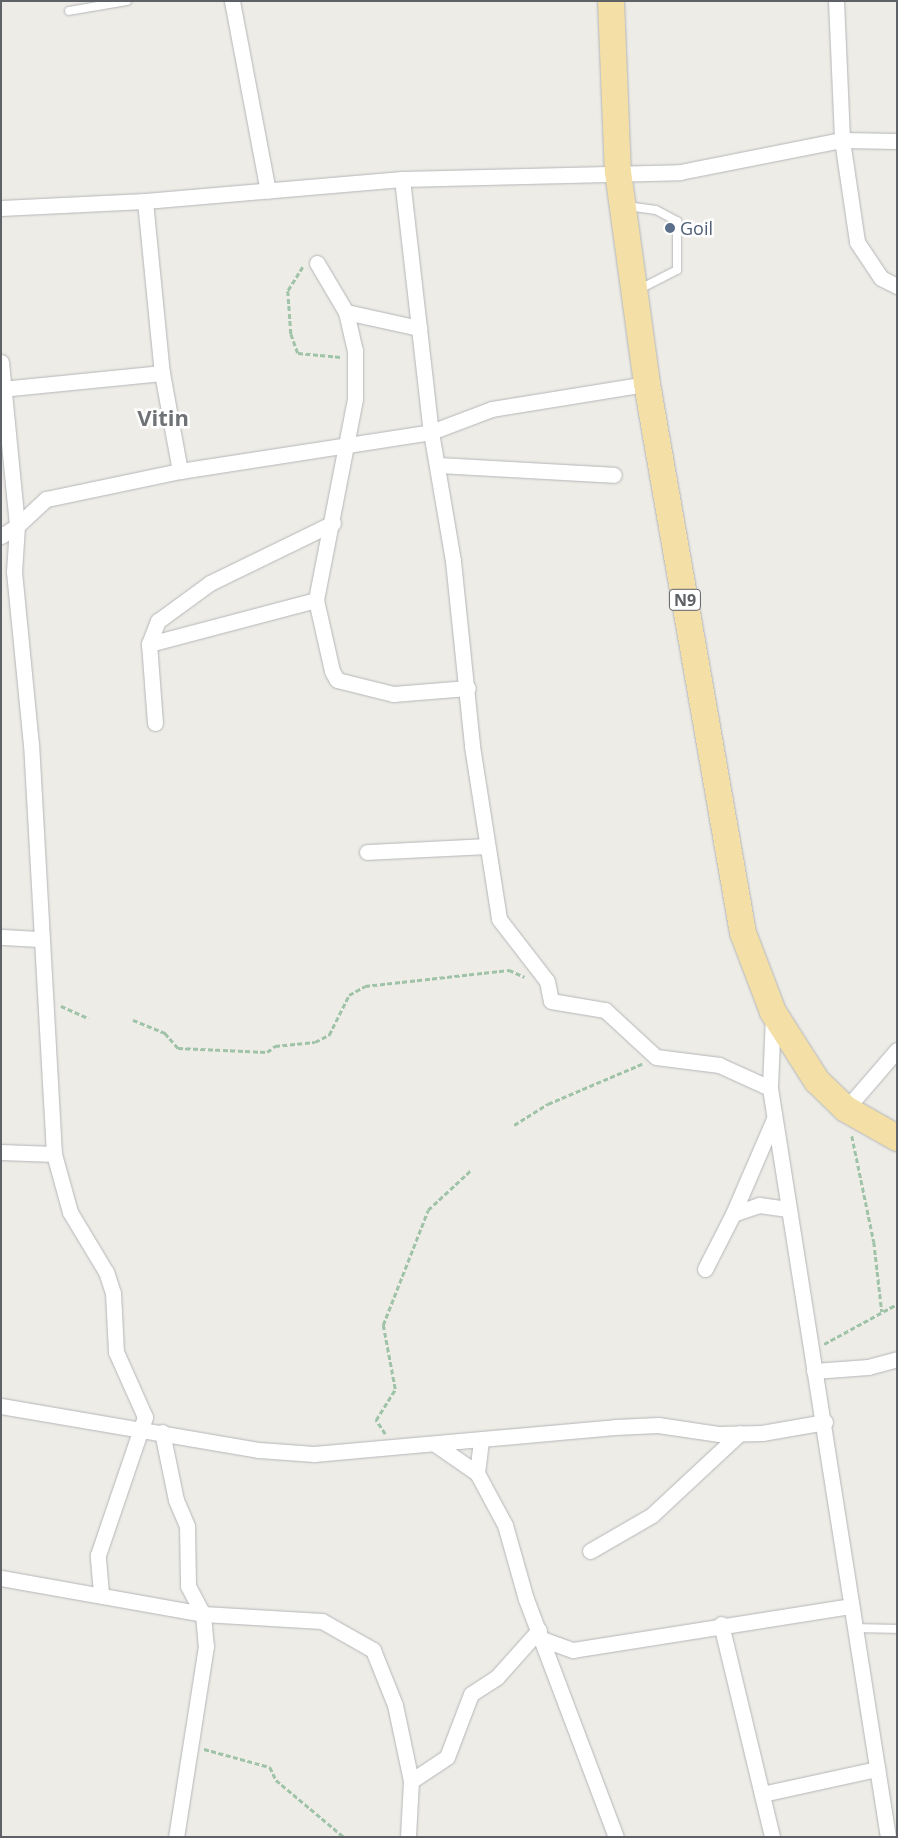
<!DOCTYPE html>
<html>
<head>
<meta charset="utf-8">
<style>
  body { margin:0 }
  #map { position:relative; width:898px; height:1838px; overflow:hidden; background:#eeece6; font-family:"Open Sans",sans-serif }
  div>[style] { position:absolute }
  .path>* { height:2.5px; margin-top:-1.25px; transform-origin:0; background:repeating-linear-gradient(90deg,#9fc3a8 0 5px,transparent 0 7.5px) }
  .roads { filter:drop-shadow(0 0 1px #b3b6b9) drop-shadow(0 0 1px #b3b6b9) }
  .service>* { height:8px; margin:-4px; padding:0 4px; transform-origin:4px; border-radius:4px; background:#fff }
  .minor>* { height:15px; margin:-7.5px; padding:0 7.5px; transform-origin:7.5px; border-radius:7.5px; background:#fff }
  .trunk>* { height:26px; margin:-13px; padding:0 13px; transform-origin:13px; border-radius:13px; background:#f4e0a6 }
  .dots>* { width:14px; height:14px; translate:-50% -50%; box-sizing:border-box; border:2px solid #fff; border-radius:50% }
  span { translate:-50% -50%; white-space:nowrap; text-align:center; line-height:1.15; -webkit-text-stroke:5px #fff; paint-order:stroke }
  .shield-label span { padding:1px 4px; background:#fff; border:1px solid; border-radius:4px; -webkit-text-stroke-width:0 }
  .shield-label { font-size:16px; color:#5e6165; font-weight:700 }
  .service-label { font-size:18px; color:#4e5e75 }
  .left { translate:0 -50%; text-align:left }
  .district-label { font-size:22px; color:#6f7376; font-weight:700 }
  .frame { position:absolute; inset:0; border:2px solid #5e6165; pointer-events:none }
</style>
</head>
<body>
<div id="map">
  <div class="path">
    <i style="left:303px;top:267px;width:28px;rotate:122deg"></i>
    <i style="left:288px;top:291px;width:43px;rotate:86deg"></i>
    <i style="left:291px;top:334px;width:20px;rotate:70deg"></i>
    <i style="left:298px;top:353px;width:43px;rotate:5.3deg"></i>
    <i style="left:61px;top:1006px;width:30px;rotate:24deg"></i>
    <i style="left:133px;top:1020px;width:35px;rotate:22deg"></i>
    <i style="left:165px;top:1033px;width:20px;rotate:49deg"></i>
    <i style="left:178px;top:1048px;width:89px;rotate:2.6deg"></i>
    <i style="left:267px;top:1052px;width:10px;rotate:-37deg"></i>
    <i style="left:275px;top:1046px;width:40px;rotate:-5.7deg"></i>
    <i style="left:315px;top:1042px;width:16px;rotate:-27deg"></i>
    <i style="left:329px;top:1035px;width:45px;rotate:-63.4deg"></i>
    <i style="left:349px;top:995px;width:18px;rotate:-29deg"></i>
    <i style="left:365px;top:986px;width:145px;rotate:-6.3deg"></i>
    <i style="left:509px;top:970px;width:17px;rotate:24deg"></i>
    <i style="left:514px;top:1125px;width:40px;rotate:-32deg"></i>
    <i style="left:548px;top:1104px;width:104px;rotate:-23.1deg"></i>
    <i style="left:852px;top:1136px;width:108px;rotate:78.3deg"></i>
    <i style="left:874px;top:1242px;width:70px;rotate:83.5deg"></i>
    <i style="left:824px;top:1344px;width:83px;rotate:-28.7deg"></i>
    <i style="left:385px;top:1434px;width:17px;rotate:-123deg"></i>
    <i style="left:376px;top:1420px;width:36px;rotate:-58deg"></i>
    <i style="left:395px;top:1389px;width:65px;rotate:-100.6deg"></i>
    <i style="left:383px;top:1325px;width:123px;rotate:-68.6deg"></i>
    <i style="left:428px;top:1210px;width:59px;rotate:-42.9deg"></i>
    <i style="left:204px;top:1749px;width:68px;rotate:15.3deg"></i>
    <i style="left:270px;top:1767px;width:14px;rotate:65deg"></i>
    <i style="left:276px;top:1780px;width:89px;rotate:40deg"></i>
  </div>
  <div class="roads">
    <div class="service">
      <i style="left:69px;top:11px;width:59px;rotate:-9.8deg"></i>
      <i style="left:627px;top:206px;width:29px;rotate:8deg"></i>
      <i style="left:656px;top:210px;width:24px;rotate:28deg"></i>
      <i style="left:677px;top:221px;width:49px;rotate:90deg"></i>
      <i style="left:677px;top:270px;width:44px;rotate:152.9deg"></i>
      <i style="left:857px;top:1628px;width:40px;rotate:1.4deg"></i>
    </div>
    <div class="minor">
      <i style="left:232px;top:1px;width:193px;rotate:79.3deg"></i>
      <i style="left:836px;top:1px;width:139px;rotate:87.5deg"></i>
      <i style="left:842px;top:140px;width:103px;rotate:81.6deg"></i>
      <i style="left:857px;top:242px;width:43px;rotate:56.3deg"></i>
      <i style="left:881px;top:278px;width:18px;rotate:27deg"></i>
      <i style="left:402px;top:179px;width:255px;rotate:83.5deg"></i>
      <i style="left:431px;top:432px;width:131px;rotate:80.3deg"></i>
      <i style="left:453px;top:561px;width:186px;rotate:84.1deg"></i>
      <i style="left:472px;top:746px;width:175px;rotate:81.1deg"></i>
      <i style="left:499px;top:919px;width:78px;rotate:52.3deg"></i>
      <i style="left:547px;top:981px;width:20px;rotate:79deg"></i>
      <i style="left:551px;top:1001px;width:55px;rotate:9.5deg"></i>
      <i style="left:605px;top:1010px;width:69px;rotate:42.7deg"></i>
      <i style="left:656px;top:1057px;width:64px;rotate:7.2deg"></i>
      <i style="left:719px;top:1065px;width:56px;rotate:24.3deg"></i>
      <i style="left:145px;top:201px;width:173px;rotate:84.4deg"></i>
      <i style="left:162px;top:373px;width:100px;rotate:79.6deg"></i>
      <i style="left:1px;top:208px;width:144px;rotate:-2.8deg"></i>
      <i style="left:145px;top:201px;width:258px;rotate:-4.9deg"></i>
      <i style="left:402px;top:179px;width:278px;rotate:-1.4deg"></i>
      <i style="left:680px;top:172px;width:165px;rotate:-11.2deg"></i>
      <i style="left:842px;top:140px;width:55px;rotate:1deg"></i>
      <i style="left:317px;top:263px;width:57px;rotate:59.4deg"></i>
      <i style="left:346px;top:312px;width:39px;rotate:77deg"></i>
      <i style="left:355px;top:350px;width:49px;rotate:90deg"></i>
      <i style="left:355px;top:399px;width:205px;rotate:101deg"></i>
      <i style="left:316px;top:600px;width:73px;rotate:77.3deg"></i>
      <i style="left:332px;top:671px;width:10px;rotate:61deg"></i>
      <i style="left:337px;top:680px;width:58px;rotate:14deg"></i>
      <i style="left:393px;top:694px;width:75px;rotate:-4.6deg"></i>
      <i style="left:346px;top:312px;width:75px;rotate:12.4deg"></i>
      <i style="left:1px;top:362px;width:165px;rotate:84.4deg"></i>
      <i style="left:17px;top:526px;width:19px;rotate:148deg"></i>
      <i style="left:1px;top:389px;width:162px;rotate:-5.7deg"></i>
      <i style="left:437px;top:465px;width:177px;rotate:3.2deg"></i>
      <i style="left:149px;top:644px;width:173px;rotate:-14.8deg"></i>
      <i style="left:155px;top:723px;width:79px;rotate:-94.3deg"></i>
      <i style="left:149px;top:644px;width:25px;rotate:-69deg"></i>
      <i style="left:158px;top:621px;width:64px;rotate:-36.2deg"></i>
      <i style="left:210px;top:583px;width:137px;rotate:-26deg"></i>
      <i style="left:367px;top:852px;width:118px;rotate:-2.9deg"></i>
      <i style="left:1px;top:937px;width:39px;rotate:3deg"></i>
      <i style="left:773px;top:1015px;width:73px;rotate:92.4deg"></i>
      <i style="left:770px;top:1088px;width:758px;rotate:81.05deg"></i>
      <i style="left:846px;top:1109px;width:78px;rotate:-49.2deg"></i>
      <i style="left:1px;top:1152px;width:53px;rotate:2.2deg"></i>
      <i style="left:733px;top:1214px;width:103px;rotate:-66.7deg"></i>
      <i style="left:705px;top:1269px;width:62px;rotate:-63deg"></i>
      <i style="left:733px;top:1214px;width:28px;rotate:-19deg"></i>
      <i style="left:759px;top:1205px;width:29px;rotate:8deg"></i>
      <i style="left:814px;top:1371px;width:54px;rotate:-4.2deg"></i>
      <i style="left:868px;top:1367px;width:30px;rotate:-15deg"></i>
      <i style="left:1px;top:1406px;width:262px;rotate:9.7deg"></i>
      <i style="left:259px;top:1450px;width:55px;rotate:4.2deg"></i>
      <i style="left:314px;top:1454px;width:302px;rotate:-5.1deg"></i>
      <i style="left:615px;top:1427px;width:43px;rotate:-2.7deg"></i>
      <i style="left:658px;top:1425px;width:62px;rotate:8.4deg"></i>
      <i style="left:719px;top:1434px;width:43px;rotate:-1.3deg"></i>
      <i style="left:762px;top:1433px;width:64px;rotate:-9.9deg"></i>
      <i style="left:162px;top:1432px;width:69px;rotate:78.4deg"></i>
      <i style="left:176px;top:1500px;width:28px;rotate:67deg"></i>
      <i style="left:187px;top:1526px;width:60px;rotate:89deg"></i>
      <i style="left:188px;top:1586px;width:32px;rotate:62deg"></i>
      <i style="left:203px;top:1614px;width:119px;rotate:3.4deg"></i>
      <i style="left:322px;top:1621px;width:59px;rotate:29.6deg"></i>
      <i style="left:373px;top:1650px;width:59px;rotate:68.2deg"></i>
      <i style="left:395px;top:1705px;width:78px;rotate:78.1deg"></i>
      <i style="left:411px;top:1781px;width:56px;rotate:93.1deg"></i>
      <i style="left:435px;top:1444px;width:51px;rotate:34.6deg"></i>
      <i style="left:477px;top:1473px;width:59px;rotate:61.7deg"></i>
      <i style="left:505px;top:1525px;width:77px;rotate:74.2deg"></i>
      <i style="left:526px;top:1599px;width:254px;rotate:69.3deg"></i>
      <i style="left:477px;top:1473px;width:32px;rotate:-83deg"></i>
      <i style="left:590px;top:1551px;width:72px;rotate:-30.1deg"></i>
      <i style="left:652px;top:1515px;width:120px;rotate:-43deg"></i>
      <i style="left:1px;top:1578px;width:205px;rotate:10.1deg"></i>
      <i style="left:203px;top:1614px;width:32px;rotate:85deg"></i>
      <i style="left:206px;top:1646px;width:193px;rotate:98.9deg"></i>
      <i style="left:101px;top:1593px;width:38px;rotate:-95deg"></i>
      <i style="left:98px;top:1555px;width:146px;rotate:-71.2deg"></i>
      <i style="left:145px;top:1417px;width:71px;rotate:-114deg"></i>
      <i style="left:116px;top:1352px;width:59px;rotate:-92.9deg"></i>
      <i style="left:113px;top:1293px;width:22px;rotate:-108deg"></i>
      <i style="left:106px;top:1272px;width:70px;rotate:-121deg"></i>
      <i style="left:70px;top:1212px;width:60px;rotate:-105.4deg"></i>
      <i style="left:54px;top:1154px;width:410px;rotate:-93.2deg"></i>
      <i style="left:31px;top:745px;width:174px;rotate:-95.6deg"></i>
      <i style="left:14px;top:572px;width:46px;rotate:-86.3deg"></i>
      <i style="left:17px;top:526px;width:40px;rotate:-43deg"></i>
      <i style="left:46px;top:499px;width:137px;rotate:-11.8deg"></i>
      <i style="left:180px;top:471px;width:254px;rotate:-8.8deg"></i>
      <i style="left:431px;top:432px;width:65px;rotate:-20.7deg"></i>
      <i style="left:492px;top:409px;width:157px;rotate:-9.2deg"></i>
      <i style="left:721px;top:1624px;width:219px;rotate:76.5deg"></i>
      <i style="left:542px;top:1639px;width:33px;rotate:20deg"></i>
      <i style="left:573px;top:1650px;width:281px;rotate:-9deg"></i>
      <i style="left:411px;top:1781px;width:43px;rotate:-33.7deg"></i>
      <i style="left:447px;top:1757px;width:67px;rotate:-69.1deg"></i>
      <i style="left:471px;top:1694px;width:31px;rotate:-33deg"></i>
      <i style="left:497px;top:1677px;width:63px;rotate:-48.2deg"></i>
      <i style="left:762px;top:1794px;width:118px;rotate:-12.3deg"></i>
    </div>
    <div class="trunk">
      <i style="left:611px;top:1px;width:171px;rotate:87.7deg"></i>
      <i style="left:618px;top:172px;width:214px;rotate:82.2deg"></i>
      <i style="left:647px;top:384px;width:557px;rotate:80.08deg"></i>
      <i style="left:743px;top:933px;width:85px;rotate:69.2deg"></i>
      <i style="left:773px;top:1012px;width:82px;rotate:57.5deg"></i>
      <i style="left:817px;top:1081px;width:40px;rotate:44deg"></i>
      <i style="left:846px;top:1109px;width:59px;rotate:29.6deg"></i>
    </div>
  </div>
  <div class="dots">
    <i style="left:670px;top:228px;background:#5c6f8a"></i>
  </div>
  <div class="shield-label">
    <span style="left:685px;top:600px">N9</span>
  </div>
  <div class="service-label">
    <span class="left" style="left:680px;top:228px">Goil</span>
  </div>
  <div class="district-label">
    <span style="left:163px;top:418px">Vitin</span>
  </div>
  <div class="frame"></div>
</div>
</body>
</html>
